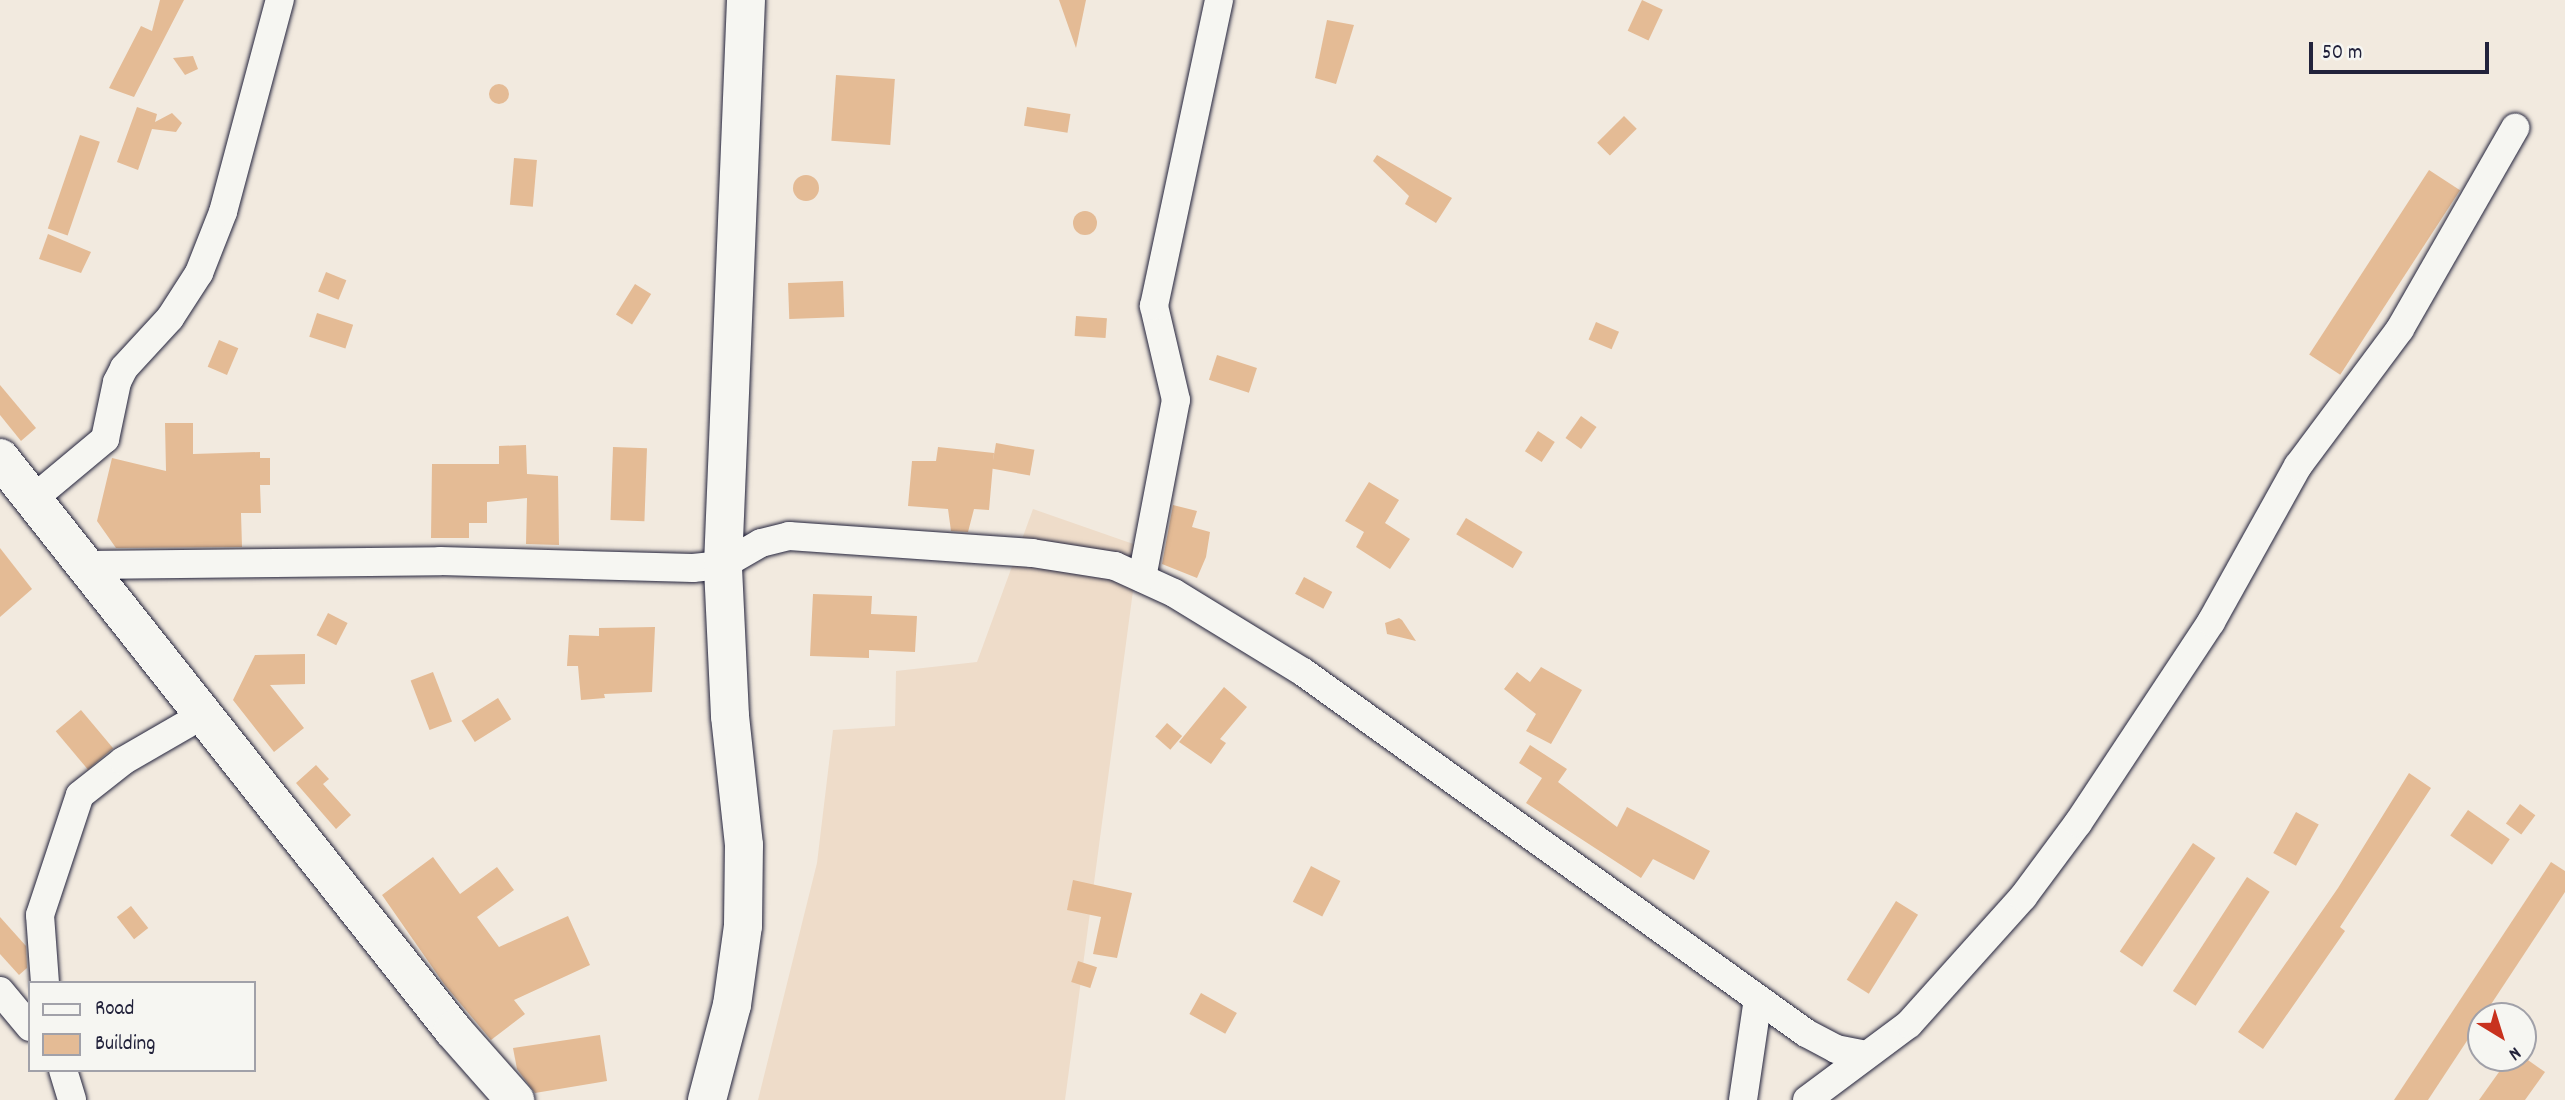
<!DOCTYPE html>
<html>
<head>
<meta charset="utf-8">
<style>
  body { margin:0 }
  #map { position:relative; width:2565px; height:1100px; overflow:hidden; background:#f2eadf; font-family:Dekko,sans-serif }
  div>[style] { position:absolute }
  .built>* { inset:0; background:#eedcc9 }
  .building>* { inset:0; background:#e4bb95; transform-origin:0 0 }
  .round { border-radius:50% }
  .roads { filter:drop-shadow(0 0 2px #22223b) drop-shadow(0 0 2px #22223b) }
  .street>* { height:28px; margin:-14px; padding:0 14px; transform-origin:14px; border-radius:14px; background:#f6f6f2 }
  .secondary>* { height:38px; margin:-19px; padding:0 19px; transform-origin:19px; border-radius:19px; background:#f6f6f2 }
  .primary>* { height:38px; margin:-19px; padding:0 19px; transform-origin:19px; border-radius:19px; background:#f6f6f2 }
  span { translate:-50% -50%; white-space:nowrap; text-align:center; line-height:1.15; -webkit-text-stroke:5px #f6f6f2; paint-order:stroke }
  .legend { position:absolute; left:28px; top:981px; width:228px; height:91px; box-sizing:border-box; background:#f6f6f2; border:2px solid #a1a1a9; margin:0; padding:9px 12px; list-style:none; font-size:21px; color:#22223b }
  .legend li { display:flex; align-items:center; gap:14px; height:35px }
  .legend b { width:35px; border:2px solid #a1a1a9 }
  .north { position:absolute; left:2467px; top:1002px; width:70px; height:70px; box-sizing:border-box; background:#f6f6f2; border:2px solid #a1a1a9; border-radius:50%; rotate:142deg; font-size:19px; font-weight:700; line-height:28px; text-align:center; color:#22223b }
  .north::after { content:''; display:block; margin:auto; width:24px; height:32px; background:#c8321e; clip-path:polygon(50% 0,100% 100%,50% 72%,0 100%) }
  .scale { position:absolute; left:2309px; top:42px; width:180px; height:32px; box-sizing:border-box; border:4px solid #22223b; border-top:0; padding-left:9px; font-size:21px; line-height:24px; white-space:nowrap; color:#22223b; -webkit-text-stroke:5px #f6f6f2; paint-order:stroke }
</style>
</head>
<body>
<div id="map">
  <div class="built">
    <i style="clip-path:polygon(1033px 509px,1139px 546px,1065px 1100px,758px 1100px,817px 863px,833px 730px,895px 726px,896px 671px,977px 662px)"></i>
  </div>
  <div class="building">
    <i style="clip-path:polygon(160px 0,184px 0,134px 97px,109px 88px,141px 26px,152px 31px)"></i>
    <i style="clip-path:polygon(1059px 0,1086px 0,1076px 48px)"></i>
    <i style="left:1642px;top:0;width:23px;height:34px;rotate:25deg"></i>
    <i style="clip-path:polygon(1327px 20px,1354px 25px,1336px 84px,1315px 78px)"></i>
    <i style="clip-path:polygon(193px 56px,198px 69px,185px 75px,173px 58px)"></i>
    <i style="left:836px;top:75px;width:59px;height:66px;rotate:4deg"></i>
    <i class="round" style="left:489px;top:84px;width:20px;height:20px"></i>
    <i style="clip-path:polygon(137px 107px,157px 114px,155px 122px,172px 113px,182px 123px,176px 132px,152px 129px,138px 170px,117px 162px)"></i>
    <i style="left:1027px;top:107px;width:44px;height:19px;rotate:9deg"></i>
    <i style="left:1624px;top:116px;width:18px;height:38px;rotate:45deg"></i>
    <i style="left:80px;top:135px;width:21px;height:99px;rotate:19deg"></i>
    <i style="clip-path:polygon(1377px 155px,1452px 198px,1436px 223px,1405px 204px,1409px 196px,1373px 161px)"></i>
    <i style="left:514px;top:158px;width:23px;height:47px;rotate:5deg"></i>
    <i style="left:2429px;top:170px;width:37px;height:220px;rotate:33deg"></i>
    <i class="round" style="left:793px;top:175px;width:26px;height:26px"></i>
    <i class="round" style="left:1073px;top:211px;width:24px;height:24px"></i>
    <i style="clip-path:polygon(48px 234px,91px 252px,81px 273px,39px 259px)"></i>
    <i style="left:326px;top:272px;width:22px;height:21px;rotate:22deg"></i>
    <i style="left:843px;top:281px;width:36px;height:55px;rotate:88deg"></i>
    <i style="left:635px;top:284px;width:19px;height:36px;rotate:32deg"></i>
    <i style="left:317px;top:313px;width:38px;height:25px;rotate:18deg"></i>
    <i style="left:1076px;top:316px;width:31px;height:20px;rotate:4deg"></i>
    <i style="left:1596px;top:322px;width:25px;height:19px;rotate:23deg"></i>
    <i style="left:219px;top:340px;width:21px;height:29px;rotate:23deg"></i>
    <i style="left:1217px;top:355px;width:42px;height:26px;rotate:18deg"></i>
    <i style="clip-path:polygon(0 385px,36px 428px,21px 441px,0 415px)"></i>
    <i style="left:1581px;top:416px;width:19px;height:27px;rotate:35deg"></i>
    <i style="clip-path:polygon(165px 423px,193px 423px,193px 454px,260px 452px,260px 458px,270px 458px,270px 485px,260px 485px,261px 513px,241px 513px,242px 547px,116px 548px,97px 521px,112px 458px,166px 471px)"></i>
    <i style="left:1538px;top:431px;width:20px;height:24px;rotate:33deg"></i>
    <i style="left:996px;top:443px;width:39px;height:26px;rotate:10deg"></i>
    <i style="clip-path:polygon(526px 445px,527px 474px,558px 476px,559px 545px,526px 544px,527px 498px,487px 502px,487px 523px,469px 523px,469px 538px,431px 538px,432px 464px,499px 464px,499px 446px)"></i>
    <i style="left:613px;top:447px;width:34px;height:73px;rotate:2deg"></i>
    <i style="clip-path:polygon(938px 447px,994px 453px,989px 510px,974px 509px,968px 532px,951px 531px,948px 509px,908px 506px,912px 461px,936px 461px)"></i>
    <i style="clip-path:polygon(1369px 482px,1399px 500px,1385px 523px,1410px 539px,1390px 569px,1356px 547px,1364px 532px,1345px 521px)"></i>
    <i style="clip-path:polygon(1173px 505px,1197px 511px,1192px 527px,1210px 532px,1206px 557px,1197px 578px,1162px 564px)"></i>
    <i style="left:1466px;top:518px;width:66px;height:19px;rotate:31deg"></i>
    <i style="clip-path:polygon(0 548px,32px 589px,0 617px)"></i>
    <i style="left:1304px;top:577px;width:32px;height:19px;rotate:28deg"></i>
    <i style="clip-path:polygon(813px 594px,872px 596px,871px 614px,917px 616px,915px 652px,869px 650px,869px 658px,810px 656px)"></i>
    <i style="left:328px;top:613px;width:22px;height:25px;rotate:27deg"></i>
    <i style="clip-path:polygon(1399px 618px,1402px 620px,1416px 641px,1387px 634px,1385px 623px)"></i>
    <i style="clip-path:polygon(655px 627px,652px 692px,604px 694px,605px 698px,581px 700px,578px 666px,567px 666px,569px 635px,599px 636px,599px 628px)"></i>
    <i style="clip-path:polygon(305px 654px,305px 684px,270px 685px,304px 728px,274px 752px,233px 700px,255px 655px)"></i>
    <i style="clip-path:polygon(1541px 667px,1582px 690px,1551px 744px,1526px 731px,1536px 714px,1504px 689px,1517px 672px,1530px 682px)"></i>
    <i style="left:433px;top:672px;width:53px;height:24px;rotate:69deg"></i>
    <i style="clip-path:polygon(1224px 687px,1247px 707px,1220px 739px,1226px 743px,1211px 764px,1179px 742px)"></i>
    <i style="left:498px;top:698px;width:25px;height:43px;rotate:58deg"></i>
    <i style="left:81px;top:710px;width:50px;height:33px;rotate:50deg"></i>
    <i style="left:1167px;top:723px;width:20px;height:18px;rotate:41deg"></i>
    <i style="clip-path:polygon(1530px 745px,1567px 769px,1558px 782px,1617px 827px,1627px 807px,1710px 851px,1694px 880px,1653px 859px,1641px 878px,1526px 803px,1542px 778px,1519px 763px)"></i>
    <i style="clip-path:polygon(316px 765px,329px 779px,323px 784px,351px 815px,336px 829px,296px 783px)"></i>
    <i style="clip-path:polygon(2409px 773px,2431px 788px,2340px 927px,2345px 931px,2263px 1049px,2238px 1032px,2338px 888px)"></i>
    <i style="left:2520px;top:804px;width:19px;height:24px;rotate:36deg"></i>
    <i style="left:2468px;top:810px;width:51px;height:31px;rotate:35deg"></i>
    <i style="left:2296px;top:812px;width:26px;height:47px;rotate:29deg"></i>
    <i style="left:2193px;top:843px;width:27px;height:131px;rotate:34deg"></i>
    <i style="clip-path:polygon(433px 857px,460px 894px,497px 867px,514px 890px,477px 917px,499px 947px,568px 916px,590px 965px,514px 1000px,525px 1014px,491px 1040px,444px 984px,382px 895px)"></i>
    <i style="clip-path:polygon(2551px 862px,2565px 871px,2565px 892px,2428px 1100px,2394px 1100px)"></i>
    <i style="left:1311px;top:866px;width:33px;height:40px;rotate:27deg"></i>
    <i style="left:2247px;top:877px;width:27px;height:136px;rotate:33deg"></i>
    <i style="clip-path:polygon(1073px 880px,1132px 893px,1117px 958px,1093px 954px,1101px 917px,1067px 910px)"></i>
    <i style="left:1896px;top:901px;width:26px;height:93px;rotate:32deg"></i>
    <i style="left:131px;top:906px;width:28px;height:18px;rotate:52deg"></i>
    <i style="clip-path:polygon(0 917px,26px 946px,27px 968px,19px 975px,0 954px)"></i>
    <i style="left:1078px;top:961px;width:20px;height:22px;rotate:18deg"></i>
    <i style="left:1201px;top:993px;width:41px;height:24px;rotate:29deg"></i>
    <i style="clip-path:polygon(600px 1035px,607px 1081px,535px 1093px,517px 1069px,513px 1048px)"></i>
    <i style="clip-path:polygon(2509px 1058px,2525px 1058px,2545px 1072px,2525px 1100px,2479px 1100px)"></i>
  </div>
  <div class="roads">
    <div class="street">
      <i style="left:33px;top:499px;width:94px;rotate:-39.8deg"></i>
      <i style="left:105px;top:439px;width:58px;rotate:-78.1deg"></i>
      <i style="left:117px;top:382px;width:16px;rotate:-63deg"></i>
      <i style="left:124px;top:368px;width:68px;rotate:-47.4deg"></i>
      <i style="left:170px;top:318px;width:54px;rotate:-57.2deg"></i>
      <i style="left:199px;top:273px;width:66px;rotate:-68.5deg"></i>
      <i style="left:223px;top:212px;width:220px;rotate:-75deg"></i>
      <i style="left:87px;top:565px;width:353px;rotate:-0.6deg"></i>
      <i style="left:440px;top:561px;width:253px;rotate:1.6deg"></i>
      <i style="left:693px;top:568px;width:30px;rotate:-6deg"></i>
      <i style="left:723px;top:565px;width:44px;rotate:-30.1deg"></i>
      <i style="left:761px;top:543px;width:29px;rotate:-14deg"></i>
      <i style="left:789px;top:536px;width:244px;rotate:4deg"></i>
      <i style="left:1032px;top:553px;width:84px;rotate:8.9deg"></i>
      <i style="left:1115px;top:566px;width:65px;rotate:24.6deg"></i>
      <i style="left:1174px;top:593px;width:151px;rotate:31.5deg"></i>
      <i style="left:1303px;top:672px;width:619px;rotate:35.67deg"></i>
      <i style="left:1806px;top:1033px;width:34px;rotate:28deg"></i>
      <i style="left:1836px;top:1049px;width:31px;rotate:11deg"></i>
      <i style="left:1142px;top:578px;width:181px;rotate:-79.2deg"></i>
      <i style="left:1176px;top:400px;width:97px;rotate:-103.2deg"></i>
      <i style="left:1154px;top:306px;width:313px;rotate:-78deg"></i>
      <i style="left:45px;top:983px;width:68px;rotate:-94.2deg"></i>
      <i style="left:40px;top:915px;width:126px;rotate:-71.6deg"></i>
      <i style="left:80px;top:795px;width:55px;rotate:-38.3deg"></i>
      <i style="left:123px;top:761px;width:96px;rotate:-30deg"></i>
      <i style="left:0;top:991px;width:47px;rotate:50.2deg"></i>
      <i style="left:63px;top:1070px;width:31px;rotate:73deg"></i>
      <i style="left:1743px;top:1100px;width:102px;rotate:-81.6deg"></i>
      <i style="left:1807px;top:1100px;width:127px;rotate:-36.7deg"></i>
      <i style="left:1909px;top:1024px;width:171px;rotate:-48.1deg"></i>
      <i style="left:2023px;top:897px;width:92px;rotate:-53.4deg"></i>
      <i style="left:2078px;top:823px;width:241px;rotate:-56.5deg"></i>
      <i style="left:2211px;top:622px;width:179px;rotate:-60.9deg"></i>
      <i style="left:2298px;top:466px;width:171px;rotate:-53.3deg"></i>
      <i style="left:2400px;top:329px;width:232px;rotate:-60.2deg"></i>
    </div>
    <div class="secondary">
      <i style="left:0;top:458px;width:730px;rotate:51.62deg"></i>
      <i style="left:453px;top:1030px;width:94px;rotate:48.5deg"></i>
    </div>
    <div class="primary">
      <i style="left:707px;top:1100px;width:98px;rotate:-75.3deg"></i>
      <i style="left:732px;top:1005px;width:80px;rotate:-82.1deg"></i>
      <i style="left:743px;top:926px;width:81px;rotate:-89.3deg"></i>
      <i style="left:744px;top:845px;width:130px;rotate:-96.2deg"></i>
      <i style="left:730px;top:716px;width:151px;rotate:-92.7deg"></i>
      <i style="left:723px;top:565px;width:565px;rotate:-87.67deg"></i>
    </div>
  </div>
  <ul class="legend">
  <li><b style="height:9px;background:#f6f6f2"></b>Road</li>
  <li><b style="height:19px;background:#e4bb95"></b>Building</li>
  </ul>
  <div class="north">N</div>
  <div class="scale">50 m</div>
</div>
</body>
</html>
